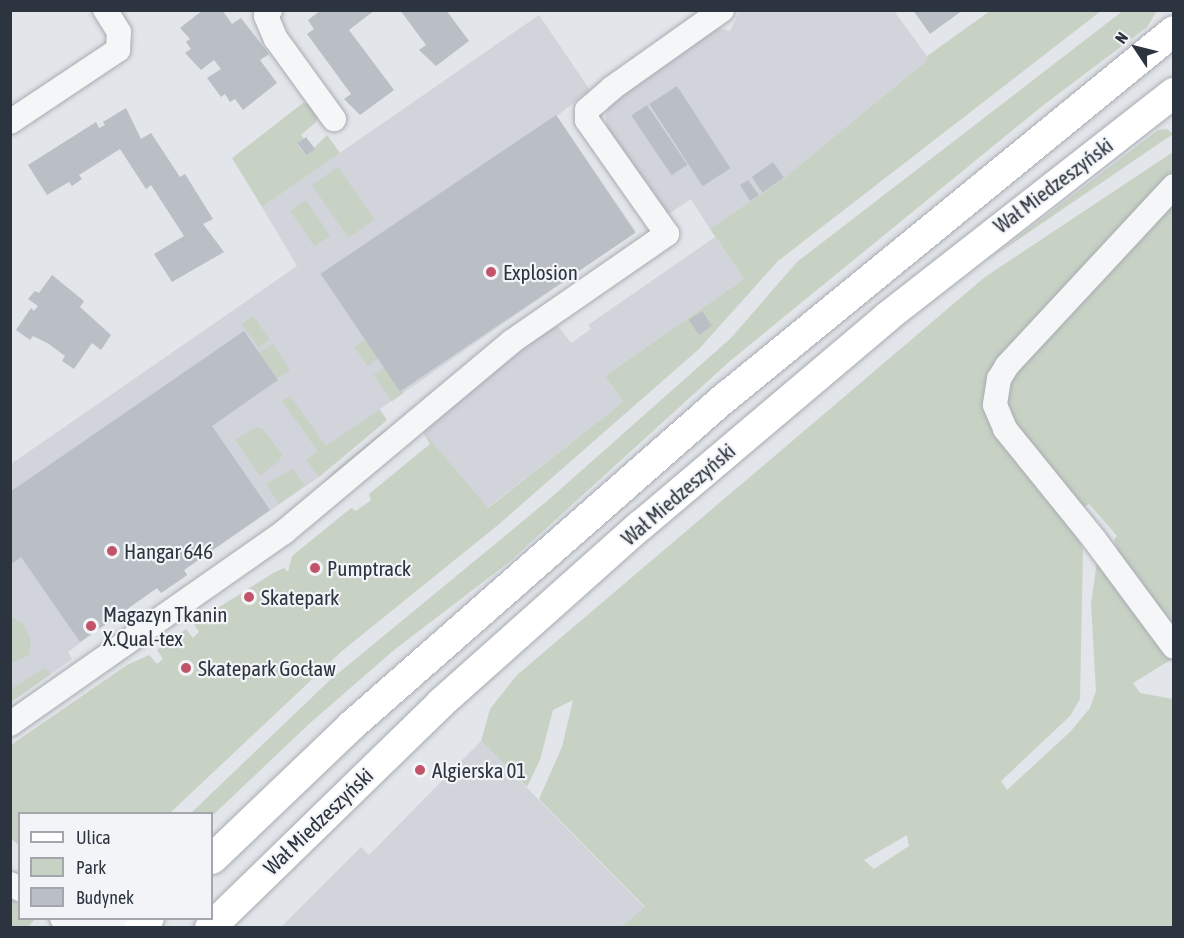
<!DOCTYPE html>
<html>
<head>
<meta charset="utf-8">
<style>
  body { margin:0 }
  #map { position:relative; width:1184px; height:938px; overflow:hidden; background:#e2e5e9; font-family:"Asap Condensed",sans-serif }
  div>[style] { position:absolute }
  .built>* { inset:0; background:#d1d4db }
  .green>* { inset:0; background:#c8d2c4; transform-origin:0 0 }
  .building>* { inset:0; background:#babfc5; transform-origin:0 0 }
  .roads { filter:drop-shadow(0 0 2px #a8acb3) drop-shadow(0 0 2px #a8acb3) }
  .minor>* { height:24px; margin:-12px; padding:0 12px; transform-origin:12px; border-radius:12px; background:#f5f6f8 }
  .major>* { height:30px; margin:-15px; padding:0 15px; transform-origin:15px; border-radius:15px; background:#fff }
  .dots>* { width:16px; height:16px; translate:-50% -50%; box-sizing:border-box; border:3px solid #f2f4f7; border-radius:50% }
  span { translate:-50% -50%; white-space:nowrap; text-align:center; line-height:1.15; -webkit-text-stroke:4.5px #f2f4f7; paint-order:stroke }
  .street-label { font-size:21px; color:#2c343f }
  .poi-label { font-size:21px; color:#2c343f }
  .left { translate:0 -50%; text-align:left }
  .frame { position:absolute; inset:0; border:12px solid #2c343f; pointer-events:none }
  .legend { position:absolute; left:18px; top:812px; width:195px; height:108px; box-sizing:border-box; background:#f2f4f7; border:2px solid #a3a7ad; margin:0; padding:8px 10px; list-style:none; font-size:18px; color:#2c343f }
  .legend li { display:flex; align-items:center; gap:12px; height:30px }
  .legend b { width:30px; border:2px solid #a3a7ad }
  .north { position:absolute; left:1106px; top:18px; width:60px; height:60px; -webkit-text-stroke:4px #f2f4f7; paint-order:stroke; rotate:305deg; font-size:16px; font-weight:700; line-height:24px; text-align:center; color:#2c343f }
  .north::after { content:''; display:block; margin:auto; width:21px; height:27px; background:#2c343f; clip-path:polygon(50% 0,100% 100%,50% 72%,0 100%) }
</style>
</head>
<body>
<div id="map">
  <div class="built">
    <i style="clip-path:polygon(740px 11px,894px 11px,927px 56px,925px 62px,784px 178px,710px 229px,691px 199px,667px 215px,607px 129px,606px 114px,610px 103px,715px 27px,730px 31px)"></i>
    <i style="clip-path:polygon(539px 15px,590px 90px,557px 116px,636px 232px,380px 409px,387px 420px,319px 477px,184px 570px,187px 575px,183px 578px,161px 593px,157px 588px,81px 642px,68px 652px,72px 659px,11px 702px,11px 464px,297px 266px,262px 207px)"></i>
    <i style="clip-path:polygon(715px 237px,744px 279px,605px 376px,623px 402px,487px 508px,421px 429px,556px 323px,571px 343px,591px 329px,588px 325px)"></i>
    <i style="clip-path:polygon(481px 741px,645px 908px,621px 927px,280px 928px,361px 847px,369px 855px)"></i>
  </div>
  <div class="green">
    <i style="clip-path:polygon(1124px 10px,1157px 11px,1147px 27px,1041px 107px,730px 361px,508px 563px,394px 650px,309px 724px,212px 816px,191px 813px,330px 680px,546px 502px,731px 338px,797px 262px)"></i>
    <i style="clip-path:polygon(990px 11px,1101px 11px,778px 261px,699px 349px,498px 525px,342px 651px,170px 813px,20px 814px,19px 845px,11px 839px,11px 745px,127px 665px,149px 655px,157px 664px,163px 659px,157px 650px,186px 629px,193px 638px,199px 632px,194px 624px,208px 614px,275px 572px,284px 568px,288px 572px,292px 556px,351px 508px,356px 511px,371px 500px,369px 494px,430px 444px,421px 429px,488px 508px,623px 402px,605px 376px,744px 279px,710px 229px,784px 178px,925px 62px,927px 56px)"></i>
    <i style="clip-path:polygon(303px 103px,310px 104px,317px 113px,317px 121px,301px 135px,304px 139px,297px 144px,306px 156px,327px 135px,340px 153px,262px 207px,232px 158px)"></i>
    <i style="clip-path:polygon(1167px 129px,1173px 134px,988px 260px,1158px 130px)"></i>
    <i style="clip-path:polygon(evenodd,1173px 152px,1173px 631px,1114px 553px,1118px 550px,1114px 540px,1117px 536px,1089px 504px,1067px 517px,1083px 549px,1080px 699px,1070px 716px,1001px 781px,1007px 790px,1071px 731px,1090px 708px,1096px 691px,1091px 604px,1097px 561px,1172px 659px,1133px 683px,1140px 693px,1173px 699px,1173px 927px,621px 927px,645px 907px,539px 799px,562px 747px,573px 700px,553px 710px,540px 760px,527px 787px,481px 741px,490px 709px,517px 675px,985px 277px,1173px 152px,907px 835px,909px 846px,874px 869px,864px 860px,907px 835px)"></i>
    <i style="left:338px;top:167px;width:64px;height:32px;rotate:55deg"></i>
    <i style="left:306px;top:200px;width:43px;height:19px;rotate:56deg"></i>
    <i style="left:253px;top:316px;width:29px;height:14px;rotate:54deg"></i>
    <i style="left:366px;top:339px;width:23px;height:14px;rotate:56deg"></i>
    <i style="left:273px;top:344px;width:31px;height:17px;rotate:57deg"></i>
    <i style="left:385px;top:367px;width:32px;height:14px;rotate:55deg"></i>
    <i style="clip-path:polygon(290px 396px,326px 446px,379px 410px,387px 420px,319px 477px,306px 460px,318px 451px,282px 401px)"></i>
    <i style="clip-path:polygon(256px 427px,263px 429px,282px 454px,280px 460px,260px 476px,235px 440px)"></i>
    <i style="clip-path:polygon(386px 429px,384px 436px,325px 481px,333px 472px)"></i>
    <i style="clip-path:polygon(293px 469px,305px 485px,279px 504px,266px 484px)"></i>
    <i style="clip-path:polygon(11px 616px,23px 624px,31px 640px,29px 655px,11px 663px)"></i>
    <i style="clip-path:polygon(44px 668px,51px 674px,11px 702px,11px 689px)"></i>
    <i style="clip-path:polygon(10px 898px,19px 904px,20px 918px,35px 919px,28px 927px,11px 927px)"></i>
  </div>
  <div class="building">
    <i style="clip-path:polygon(203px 10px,222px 10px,232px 24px,241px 18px,269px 54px,260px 60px,277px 83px,243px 110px,235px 99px,230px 102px,225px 94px,221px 97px,207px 78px,221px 69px,214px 60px,201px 70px,185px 53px,191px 49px,186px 42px,190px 39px,180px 28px)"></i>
    <i style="clip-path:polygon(321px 10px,375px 10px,349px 30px,394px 90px,360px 115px,344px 99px,351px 94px,307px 34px,314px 29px,308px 20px)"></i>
    <i style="clip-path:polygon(400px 10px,446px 10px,469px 41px,436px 66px,419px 50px,426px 45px)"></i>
    <i style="clip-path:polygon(913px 10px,963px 10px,930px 34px)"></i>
    <i style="left:677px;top:86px;width:98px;height:33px;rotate:57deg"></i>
    <i style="left:647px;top:105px;width:72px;height:19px;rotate:56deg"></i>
    <i style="clip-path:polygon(126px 108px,141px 139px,151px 133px,180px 177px,185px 174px,213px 219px,203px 224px,224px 252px,172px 282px,154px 254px,184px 236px,151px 185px,146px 189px,120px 149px,79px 175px,82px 179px,72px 186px,69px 182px,47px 195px,28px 165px,96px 122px,99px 128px,105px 125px,103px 122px)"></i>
    <i style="left:556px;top:115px;width:142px;height:284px;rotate:56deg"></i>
    <i style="left:306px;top:137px;width:15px;height:11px;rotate:53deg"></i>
    <i style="left:773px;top:162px;width:19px;height:26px;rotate:55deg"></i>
    <i style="clip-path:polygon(748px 180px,759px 195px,750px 201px,740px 185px)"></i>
    <i style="clip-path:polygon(52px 275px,84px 301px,80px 307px,111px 335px,101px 350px,92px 343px,74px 369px,62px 361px,65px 356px,49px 344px,33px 336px,30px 340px,16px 330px,31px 308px,34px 311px,38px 306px,28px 299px,35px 291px,39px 293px)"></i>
    <i style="left:702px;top:311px;width:18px;height:16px;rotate:56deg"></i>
    <i style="clip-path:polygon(244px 331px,278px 380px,212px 426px,270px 510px,184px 570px,187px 575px,183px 578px,161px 593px,157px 588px,80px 642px,21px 557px,10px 565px,10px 492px)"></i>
  </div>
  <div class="roads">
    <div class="minor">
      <i style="left:270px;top:10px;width:7px;rotate:124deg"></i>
      <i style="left:266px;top:16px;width:25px;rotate:67deg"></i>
      <i style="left:276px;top:39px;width:99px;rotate:54.1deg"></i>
      <i style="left:10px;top:122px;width:130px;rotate:-33.7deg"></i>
      <i style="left:118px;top:50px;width:18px;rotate:-87deg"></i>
      <i style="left:119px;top:32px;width:26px;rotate:-122deg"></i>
      <i style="left:1174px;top:186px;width:246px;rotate:132.9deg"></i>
      <i style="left:1007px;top:366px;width:15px;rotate:122deg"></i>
      <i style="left:999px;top:379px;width:26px;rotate:99deg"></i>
      <i style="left:995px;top:405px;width:26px;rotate:67deg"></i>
      <i style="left:1005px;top:429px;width:141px;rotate:51deg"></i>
      <i style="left:1094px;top:539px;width:134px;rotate:53.5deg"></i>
      <i style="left:10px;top:724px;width:335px;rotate:-35deg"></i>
      <i style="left:284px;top:532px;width:296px;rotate:-39.9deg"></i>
      <i style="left:511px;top:342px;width:190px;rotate:-34.7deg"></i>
      <i style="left:667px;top:234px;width:139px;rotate:-125.1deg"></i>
      <i style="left:587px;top:120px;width:10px;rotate:-90deg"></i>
      <i style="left:587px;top:110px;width:33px;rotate:-41deg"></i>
      <i style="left:612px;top:88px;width:135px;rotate:-35.3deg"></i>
      <i style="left:10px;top:884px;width:11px;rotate:27deg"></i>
      <i style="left:62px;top:918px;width:24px;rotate:12deg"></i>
      <i style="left:85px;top:923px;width:34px;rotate:-8deg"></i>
    </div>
    <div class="major">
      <i style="left:212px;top:859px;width:192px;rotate:-43.7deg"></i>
      <i style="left:351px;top:726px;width:499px;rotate:-41.3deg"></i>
      <i style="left:726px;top:397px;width:578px;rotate:-39.25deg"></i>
      <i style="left:140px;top:928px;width:13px;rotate:-48deg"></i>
      <i style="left:210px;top:928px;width:322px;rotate:-44.2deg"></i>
      <i style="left:441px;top:703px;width:266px;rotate:-41.7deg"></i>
      <i style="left:640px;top:526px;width:324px;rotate:-40.2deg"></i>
      <i style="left:887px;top:317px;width:364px;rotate:-38deg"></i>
    </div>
  </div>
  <div class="dots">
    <i style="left:491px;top:272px;background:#c15468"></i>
    <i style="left:112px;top:551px;background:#c15468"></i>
    <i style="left:315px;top:568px;background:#c15468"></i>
    <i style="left:249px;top:597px;background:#c15468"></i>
    <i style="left:91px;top:626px;background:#c15468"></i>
    <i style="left:186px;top:668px;background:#c15468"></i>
    <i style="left:420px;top:770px;background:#c15468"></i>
  </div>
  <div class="street-label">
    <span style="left:1053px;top:185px;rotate:-37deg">Wał Miedzeszyński</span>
    <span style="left:678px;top:494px;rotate:-41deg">Wał Miedzeszyński</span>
    <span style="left:318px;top:821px;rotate:-44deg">Wał Miedzeszyński</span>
  </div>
  <div class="poi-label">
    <span class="left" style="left:503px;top:272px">Explosion</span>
    <span class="left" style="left:124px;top:551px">Hangar 646</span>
    <span class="left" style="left:327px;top:568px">Pumptrack</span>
    <span class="left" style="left:261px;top:597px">Skatepark</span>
    <span class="left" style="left:103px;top:626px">Magazyn Tkanin<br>X.Qual-tex</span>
    <span class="left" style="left:198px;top:668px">Skatepark Gocław</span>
    <span class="left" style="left:432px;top:770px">Algierska 01</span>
  </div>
  <div class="frame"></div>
  <ul class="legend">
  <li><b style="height:8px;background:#fff"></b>Ulica</li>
  <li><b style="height:16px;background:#c8d2c4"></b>Park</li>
  <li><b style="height:16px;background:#babfc5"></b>Budynek</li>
  </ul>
  <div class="north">N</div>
</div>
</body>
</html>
